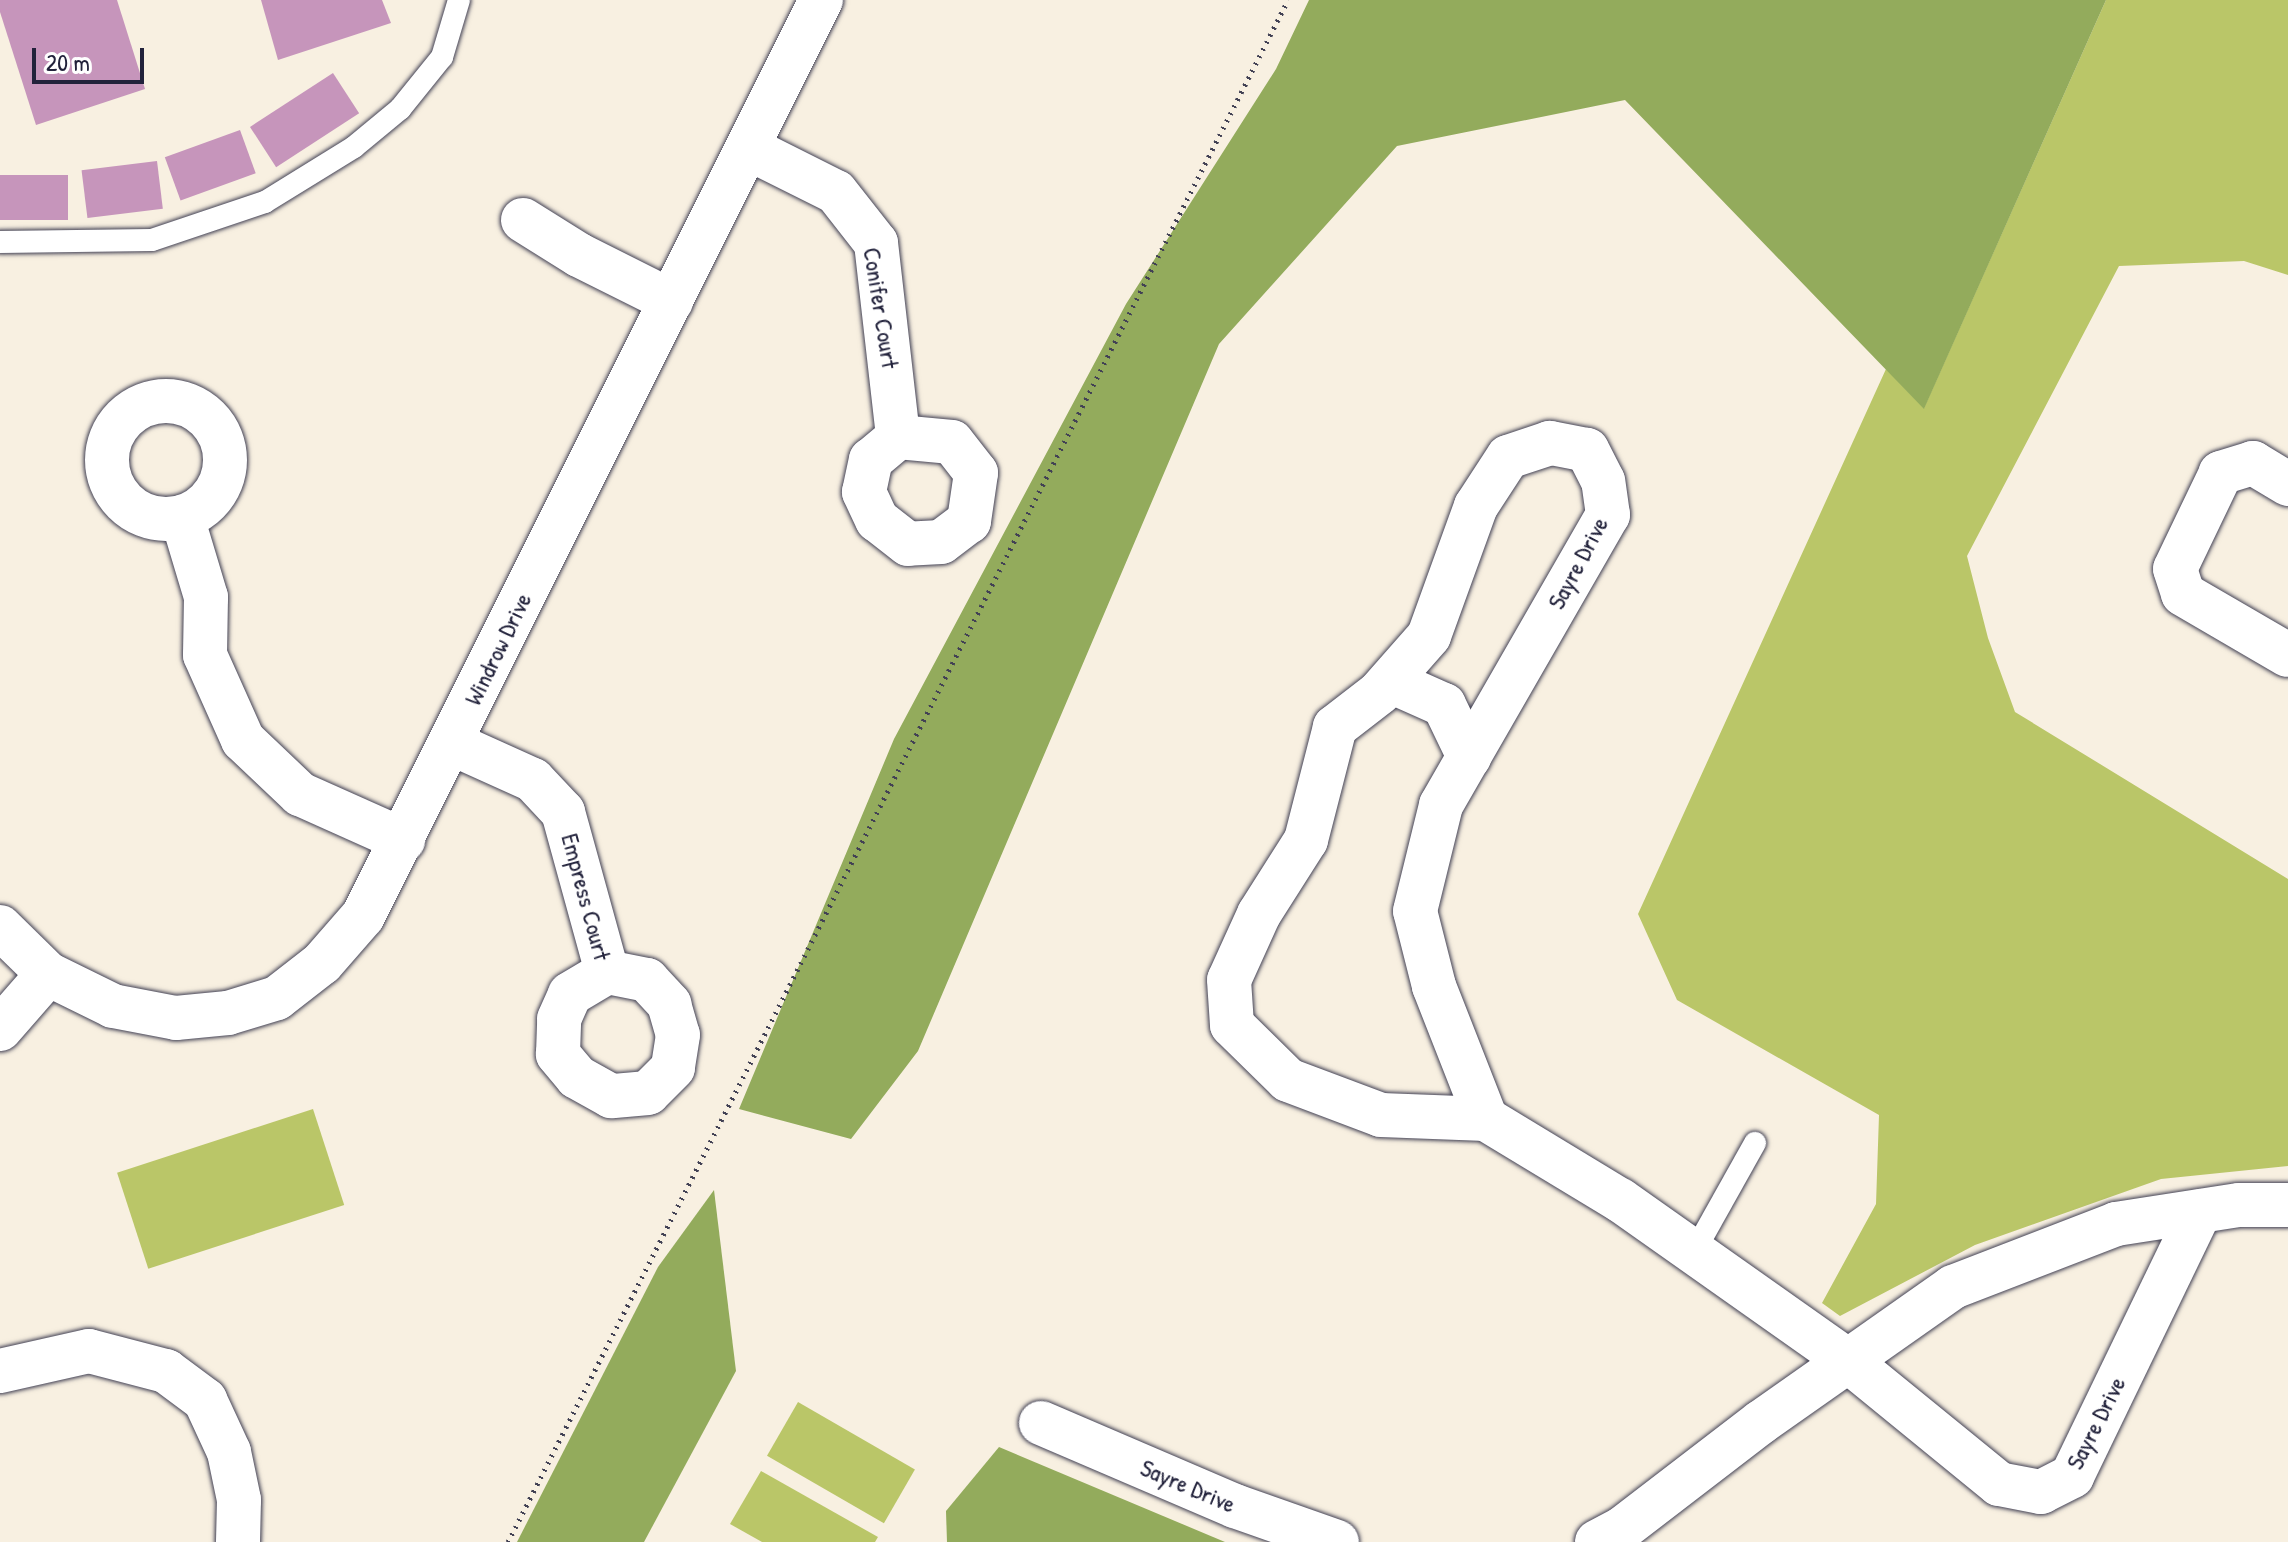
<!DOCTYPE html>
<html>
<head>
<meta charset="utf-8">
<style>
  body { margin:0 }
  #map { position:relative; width:2288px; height:1542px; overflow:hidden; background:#f8f0e1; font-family:"Patrick Hand",sans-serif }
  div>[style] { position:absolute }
  .green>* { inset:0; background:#bac668; transform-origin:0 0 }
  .forest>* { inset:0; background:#93ab5c }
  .building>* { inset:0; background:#c695bb; transform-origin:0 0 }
  .path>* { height:5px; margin-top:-2.5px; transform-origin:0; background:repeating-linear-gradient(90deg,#424154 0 2px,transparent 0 8px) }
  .roads { filter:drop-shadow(0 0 2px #424154) drop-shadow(0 0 2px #424154) }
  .lane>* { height:22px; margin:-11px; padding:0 11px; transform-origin:11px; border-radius:11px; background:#fff }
  .street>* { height:44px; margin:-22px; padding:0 22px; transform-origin:22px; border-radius:22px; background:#fff }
  .street>.ring { margin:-22px; padding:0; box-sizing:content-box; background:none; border:44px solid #fff; border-radius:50% }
  span { translate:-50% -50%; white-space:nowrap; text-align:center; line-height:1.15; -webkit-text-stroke:6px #fff; paint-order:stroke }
  .street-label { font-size:24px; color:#22223b }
  .scale { position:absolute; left:32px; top:48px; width:112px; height:36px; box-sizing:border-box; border:4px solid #22223b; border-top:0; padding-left:10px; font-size:24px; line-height:28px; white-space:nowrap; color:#22223b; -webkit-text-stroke:6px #fff; paint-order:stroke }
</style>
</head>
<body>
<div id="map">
  <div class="green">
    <i style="clip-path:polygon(2106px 0,2288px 0,2288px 275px,2244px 261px,2119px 266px,1967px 556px,1988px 638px,2015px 712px,2288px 879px,2288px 1166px,2161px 1179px,1975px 1245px,1840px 1316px,1822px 1303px,1876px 1204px,1879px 1115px,1677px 1000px,1638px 914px,1886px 369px,1924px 408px)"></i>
    <i style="left:313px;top:1109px;width:101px;height:206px;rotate:72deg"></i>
    <i style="left:798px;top:1402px;width:135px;height:62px;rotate:30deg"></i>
    <i style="clip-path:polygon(761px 1471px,878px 1537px,875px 1542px,762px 1542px,730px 1524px)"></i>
  </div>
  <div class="forest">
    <i style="clip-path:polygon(1309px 0,2106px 0,1924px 409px,1625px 100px,1397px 146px,1219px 344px,918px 1051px,851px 1139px,739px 1109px,894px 739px,1126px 304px,1276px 69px)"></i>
    <i style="clip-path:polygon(714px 1190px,736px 1371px,644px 1542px,517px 1542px,658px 1267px)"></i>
    <i style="clip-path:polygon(999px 1447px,1225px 1542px,947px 1542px,946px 1511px)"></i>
  </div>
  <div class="building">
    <i style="clip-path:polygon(0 0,117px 0,145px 89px,36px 125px,0 12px)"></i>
    <i style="clip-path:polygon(261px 0,382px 0,391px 23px,278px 60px)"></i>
    <i style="left:333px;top:73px;width:48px;height:99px;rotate:57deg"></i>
    <i style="left:240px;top:130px;width:46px;height:80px;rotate:70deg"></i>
    <i style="left:157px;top:161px;width:48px;height:76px;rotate:83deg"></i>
    <i style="left:0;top:175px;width:68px;height:45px"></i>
  </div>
  <div class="path">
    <i style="left:508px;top:1542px;width:1728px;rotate:-63.17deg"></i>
  </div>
  <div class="roads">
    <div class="lane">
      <i style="left:0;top:242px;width:152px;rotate:-0.8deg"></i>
      <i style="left:152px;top:240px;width:119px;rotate:-18.6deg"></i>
      <i style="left:265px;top:202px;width:105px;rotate:-31.7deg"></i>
      <i style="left:354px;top:147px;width:60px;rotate:-39.6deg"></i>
      <i style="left:400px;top:109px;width:67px;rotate:-51.1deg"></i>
      <i style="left:442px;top:57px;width:59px;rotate:-73.4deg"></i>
      <i style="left:1694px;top:1252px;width:125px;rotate:-60.8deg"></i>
    </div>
    <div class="street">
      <i style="left:748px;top:148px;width:98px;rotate:26.6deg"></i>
      <i style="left:836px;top:192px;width:65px;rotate:51.9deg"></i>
      <i style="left:876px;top:243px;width:195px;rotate:83.5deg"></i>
      <i style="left:523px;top:220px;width:66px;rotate:32deg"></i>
      <i style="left:579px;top:255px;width:103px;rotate:26.6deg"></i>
      <i class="ring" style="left:107px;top:401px;width:74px;height:74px"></i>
      <i style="left:898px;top:437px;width:54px;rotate:5.3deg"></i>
      <i style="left:952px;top:442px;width:39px;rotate:52deg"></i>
      <i style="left:976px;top:473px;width:49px;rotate:98.3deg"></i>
      <i style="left:969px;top:521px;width:35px;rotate:143deg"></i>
      <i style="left:941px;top:542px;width:33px;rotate:177deg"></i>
      <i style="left:908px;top:544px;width:39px;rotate:-142deg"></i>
      <i style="left:877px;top:520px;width:31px;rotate:-115deg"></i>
      <i style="left:864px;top:492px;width:33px;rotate:-78deg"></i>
      <i style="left:871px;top:460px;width:35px;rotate:-40deg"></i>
      <i style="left:2288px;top:484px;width:41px;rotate:-149deg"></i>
      <i style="left:2253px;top:463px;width:34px;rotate:163deg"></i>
      <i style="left:2221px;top:473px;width:106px;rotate:115.6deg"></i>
      <i style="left:2175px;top:569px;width:26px;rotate:72deg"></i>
      <i style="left:2183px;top:594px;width:121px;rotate:30.2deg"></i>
      <i style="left:182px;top:517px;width:84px;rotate:73.3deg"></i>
      <i style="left:206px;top:597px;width:58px;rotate:91deg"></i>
      <i style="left:205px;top:655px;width:93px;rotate:65.9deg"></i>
      <i style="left:243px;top:740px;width:79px;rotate:43.5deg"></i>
      <i style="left:300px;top:794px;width:113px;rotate:24.1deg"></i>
      <i style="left:1390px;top:681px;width:59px;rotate:24deg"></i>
      <i style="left:1444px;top:705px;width:58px;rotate:64.3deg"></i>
      <i style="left:451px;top:743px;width:90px;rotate:24.3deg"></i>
      <i style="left:533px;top:780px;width:44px;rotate:46.8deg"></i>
      <i style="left:563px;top:812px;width:166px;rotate:74.6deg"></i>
      <i style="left:0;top:927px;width:67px;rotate:44.4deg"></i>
      <i style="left:48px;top:974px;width:72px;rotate:26.2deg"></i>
      <i style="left:113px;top:1006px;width:64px;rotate:10.8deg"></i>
      <i style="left:176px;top:1018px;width:52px;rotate:-5.5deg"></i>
      <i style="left:228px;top:1013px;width:51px;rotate:-17deg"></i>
      <i style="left:277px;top:998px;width:57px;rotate:-37.9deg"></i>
      <i style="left:322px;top:963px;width:62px;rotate:-48.9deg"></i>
      <i style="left:363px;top:916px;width:1024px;rotate:-63.43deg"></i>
      <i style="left:607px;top:972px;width:41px;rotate:11.3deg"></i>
      <i style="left:647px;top:980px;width:33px;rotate:47deg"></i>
      <i style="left:669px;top:1004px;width:32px;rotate:74deg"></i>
      <i style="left:678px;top:1035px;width:33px;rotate:99deg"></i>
      <i style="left:673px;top:1068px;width:35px;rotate:135deg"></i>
      <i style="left:648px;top:1093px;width:37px;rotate:175deg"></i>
      <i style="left:611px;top:1096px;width:39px;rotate:-151deg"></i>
      <i style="left:577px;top:1077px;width:30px;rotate:-130deg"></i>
      <i style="left:558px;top:1054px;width:35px;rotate:-88deg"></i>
      <i style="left:559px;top:1019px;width:27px;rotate:-66deg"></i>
      <i style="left:570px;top:994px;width:43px;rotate:-30.7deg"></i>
      <i style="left:0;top:1029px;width:73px;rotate:-48.9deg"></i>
      <i style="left:1486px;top:1119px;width:143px;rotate:-111.4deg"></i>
      <i style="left:1434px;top:986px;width:77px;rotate:-104.2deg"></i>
      <i style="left:1415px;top:911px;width:109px;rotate:-76.2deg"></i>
      <i style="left:1441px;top:805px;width:335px;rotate:-60.1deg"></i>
      <i style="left:1608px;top:515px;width:34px;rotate:-98deg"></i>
      <i style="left:1603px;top:481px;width:35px;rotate:-117deg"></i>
      <i style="left:1587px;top:450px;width:38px;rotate:-169deg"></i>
      <i style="left:1550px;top:443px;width:44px;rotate:161.6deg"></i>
      <i style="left:1508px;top:457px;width:59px;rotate:123.1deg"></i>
      <i style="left:1476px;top:506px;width:138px;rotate:109.9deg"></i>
      <i style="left:1429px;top:636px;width:76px;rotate:131.3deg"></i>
      <i style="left:1379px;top:693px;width:56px;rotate:142.3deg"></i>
      <i style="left:1335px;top:727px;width:117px;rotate:104.4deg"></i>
      <i style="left:1306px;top:840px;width:88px;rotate:122.4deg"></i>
      <i style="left:1259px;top:914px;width:72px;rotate:114.4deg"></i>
      <i style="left:1229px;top:980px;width:45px;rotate:86.2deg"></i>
      <i style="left:1232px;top:1025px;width:78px;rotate:44.5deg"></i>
      <i style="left:1288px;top:1080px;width:99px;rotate:20.6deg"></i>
      <i style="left:1381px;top:1115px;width:105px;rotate:2.2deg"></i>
      <i style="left:1486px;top:1119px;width:157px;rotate:31.2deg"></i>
      <i style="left:1620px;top:1200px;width:278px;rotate:35.2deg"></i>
      <i style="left:1847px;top:1360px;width:196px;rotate:39.2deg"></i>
      <i style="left:1999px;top:1484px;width:43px;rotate:10.8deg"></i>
      <i style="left:2041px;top:1492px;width:35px;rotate:-27deg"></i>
      <i style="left:2072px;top:1476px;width:294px;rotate:-64.2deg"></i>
      <i style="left:0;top:1371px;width:91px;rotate:-12.7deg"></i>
      <i style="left:89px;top:1351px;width:80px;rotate:14.6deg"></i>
      <i style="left:166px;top:1371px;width:49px;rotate:36.6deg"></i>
      <i style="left:205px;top:1400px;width:57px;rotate:65.2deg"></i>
      <i style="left:229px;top:1452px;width:49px;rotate:78.2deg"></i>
      <i style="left:239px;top:1500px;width:42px;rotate:91.4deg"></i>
      <i style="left:1041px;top:1423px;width:211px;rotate:23.2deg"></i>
      <i style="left:1235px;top:1506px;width:108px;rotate:19.4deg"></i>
      <i style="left:1597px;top:1542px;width:30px;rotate:-28deg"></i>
      <i style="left:1623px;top:1528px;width:174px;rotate:-37.5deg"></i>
      <i style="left:1761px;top:1422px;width:235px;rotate:-35.1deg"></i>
      <i style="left:1953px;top:1287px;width:175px;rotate:-21.1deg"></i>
      <i style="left:2116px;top:1224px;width:124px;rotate:-8.8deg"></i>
      <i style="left:2239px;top:1205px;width:49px"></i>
    </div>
  </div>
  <div class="street-label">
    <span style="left:881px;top:308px;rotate:81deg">Conifer Court</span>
    <span style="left:1578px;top:563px;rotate:-62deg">Sayre Drive</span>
    <span style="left:498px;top:649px;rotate:-64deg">Windrow Drive</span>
    <span style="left:586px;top:897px;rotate:75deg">Empress Court</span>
    <span style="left:2096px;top:1423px;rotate:-63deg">Sayre Drive</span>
    <span style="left:1188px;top:1486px;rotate:23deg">Sayre Drive</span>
  </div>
  <div class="scale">20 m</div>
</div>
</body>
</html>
